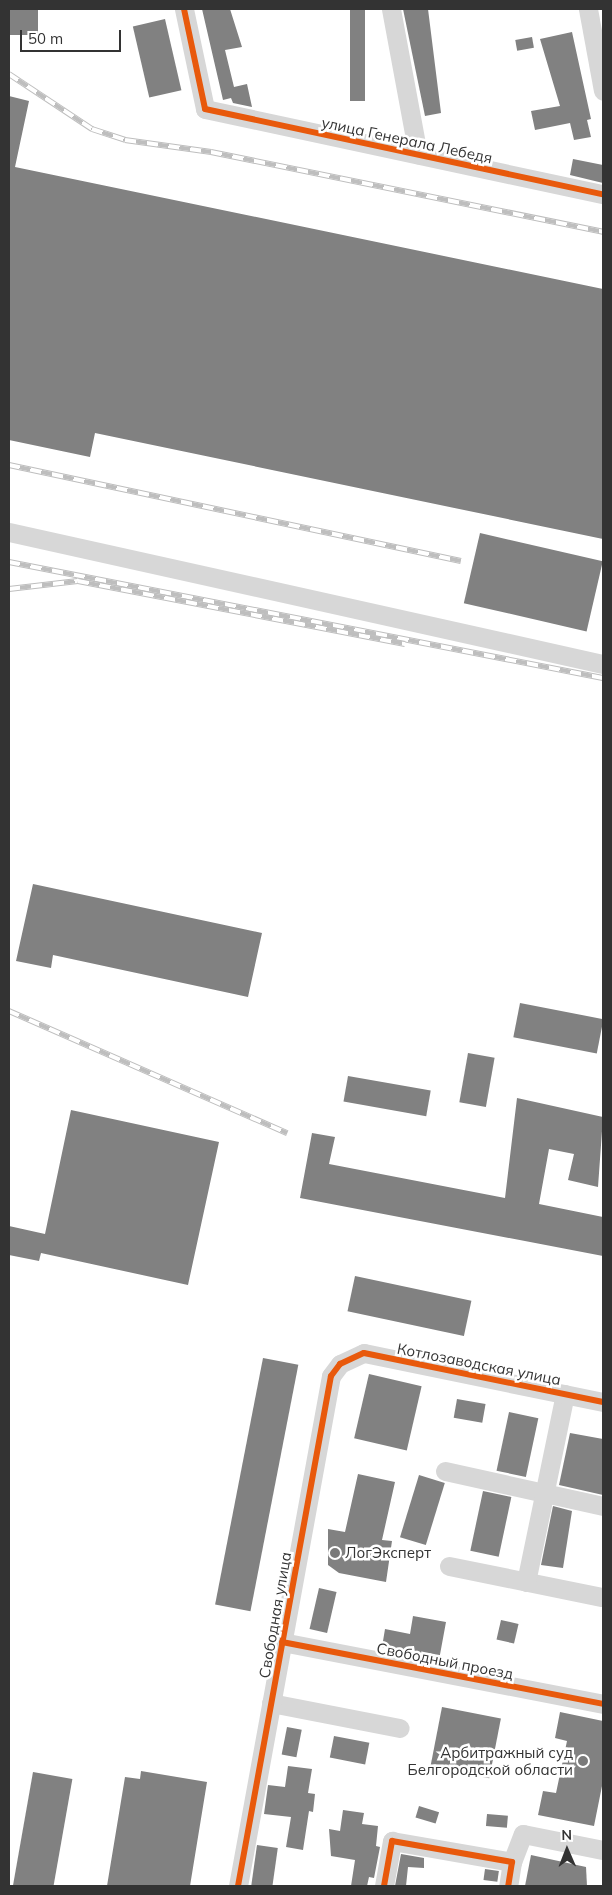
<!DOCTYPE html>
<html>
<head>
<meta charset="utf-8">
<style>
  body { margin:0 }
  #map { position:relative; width:612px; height:1895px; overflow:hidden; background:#fff; font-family:Mulish,sans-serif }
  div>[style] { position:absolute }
  .building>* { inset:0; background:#818181; transform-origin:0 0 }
  .minor>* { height:19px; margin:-9.5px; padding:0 9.5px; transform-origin:9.5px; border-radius:9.5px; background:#d7d7d7 }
  .rail>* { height:5.5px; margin-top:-2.75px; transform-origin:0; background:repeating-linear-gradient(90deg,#fff 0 11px,#bebebe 0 22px); box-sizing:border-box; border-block:1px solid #bebebe }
  .cycleway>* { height:6px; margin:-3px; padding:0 3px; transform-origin:3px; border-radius:3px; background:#e8590c }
  .dots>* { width:14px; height:14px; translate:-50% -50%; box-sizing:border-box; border:2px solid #fff; border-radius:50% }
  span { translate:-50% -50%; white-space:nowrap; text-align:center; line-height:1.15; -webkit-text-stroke:5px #fff; paint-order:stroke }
  .street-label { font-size:15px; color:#333 }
  .poi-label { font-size:15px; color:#333 }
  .left { translate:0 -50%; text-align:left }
  .right { translate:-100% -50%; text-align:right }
  .frame { position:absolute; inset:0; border:10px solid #333; pointer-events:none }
  .north { position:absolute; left:542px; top:1825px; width:50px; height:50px; -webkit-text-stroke:4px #fff; paint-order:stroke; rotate:359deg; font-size:14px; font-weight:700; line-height:20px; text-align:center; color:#333 }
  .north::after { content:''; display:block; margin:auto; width:18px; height:22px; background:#333; clip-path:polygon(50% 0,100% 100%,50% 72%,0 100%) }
  .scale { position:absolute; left:20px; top:30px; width:101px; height:22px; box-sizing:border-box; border:2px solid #333; border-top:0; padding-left:6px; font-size:15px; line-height:18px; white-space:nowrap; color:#333; -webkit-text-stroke:4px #fff; paint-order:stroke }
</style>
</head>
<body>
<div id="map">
  <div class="building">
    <i style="left:9px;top:9px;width:29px;height:26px"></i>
    <i style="clip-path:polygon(202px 9px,230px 9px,242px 47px,225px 50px,234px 87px,247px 84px,252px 107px,233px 103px,231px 98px,223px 100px)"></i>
    <i style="left:350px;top:9px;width:15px;height:92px"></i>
    <i style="clip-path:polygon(403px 9px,428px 9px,441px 113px,425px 116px)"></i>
    <i style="left:165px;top:19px;width:73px;height:33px;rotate:77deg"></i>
    <i style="clip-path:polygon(572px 32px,591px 119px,587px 120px,591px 137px,574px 140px,570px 123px,535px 130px,531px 111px,560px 106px,540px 39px)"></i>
    <i style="left:532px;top:37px;width:11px;height:17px;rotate:80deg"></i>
    <i style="clip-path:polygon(9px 96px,29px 101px,15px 167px,603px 289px,603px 539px,95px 433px,90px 457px,9px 440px)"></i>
    <i style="clip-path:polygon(573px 159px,603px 165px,603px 183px,570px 175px)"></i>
    <i style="left:480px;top:533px;width:126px;height:72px;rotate:13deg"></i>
    <i style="clip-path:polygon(33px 884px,262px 933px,248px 997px,53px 955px,51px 968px,16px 961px)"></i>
    <i style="left:520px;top:1003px;width:85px;height:35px;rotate:11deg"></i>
    <i style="left:468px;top:1053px;width:27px;height:50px;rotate:10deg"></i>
    <i style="left:348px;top:1076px;width:84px;height:26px;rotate:10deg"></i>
    <i style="clip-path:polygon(517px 1098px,603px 1117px,598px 1187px,568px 1180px,574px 1154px,549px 1149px,539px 1204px,603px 1217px,603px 1256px,300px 1198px,312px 1133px,335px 1137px,329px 1164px,505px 1198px)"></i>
    <i style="clip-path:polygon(71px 1110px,219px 1142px,188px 1285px,41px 1253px,39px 1261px,9px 1255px,9px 1226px,45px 1234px)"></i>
    <i style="left:355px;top:1276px;width:119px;height:36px;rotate:12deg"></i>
    <i style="left:263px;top:1358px;width:36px;height:251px;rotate:11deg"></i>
    <i style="left:369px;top:1374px;width:54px;height:66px;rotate:13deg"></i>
    <i style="left:457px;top:1399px;width:29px;height:19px;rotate:10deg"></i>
    <i style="left:509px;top:1412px;width:30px;height:60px;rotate:12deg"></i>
    <i style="clip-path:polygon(570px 1433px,603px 1439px,603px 1495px,559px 1485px)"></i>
    <i style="clip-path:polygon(358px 1474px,395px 1482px,382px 1540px,392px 1541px,386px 1582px,339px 1573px,328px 1565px,328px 1529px,345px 1532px)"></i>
    <i style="left:419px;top:1475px;width:27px;height:65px;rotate:17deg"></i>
    <i style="left:483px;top:1491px;width:29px;height:61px;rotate:12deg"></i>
    <i style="clip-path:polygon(553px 1506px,572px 1511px,563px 1568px,541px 1565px)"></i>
    <i style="left:319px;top:1588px;width:18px;height:42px;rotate:13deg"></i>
    <i style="clip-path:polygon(413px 1616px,446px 1622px,439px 1660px,382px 1647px,385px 1629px,410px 1634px)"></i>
    <i style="left:501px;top:1620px;width:18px;height:20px;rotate:13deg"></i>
    <i style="left:442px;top:1707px;width:60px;height:61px;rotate:11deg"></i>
    <i style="clip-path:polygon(560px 1712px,603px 1721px,603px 1781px,594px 1826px,538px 1815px,543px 1791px,556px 1793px,567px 1741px,555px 1738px)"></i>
    <i style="left:287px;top:1727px;width:15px;height:28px;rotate:11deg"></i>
    <i style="left:334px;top:1736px;width:36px;height:22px;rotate:11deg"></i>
    <i style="clip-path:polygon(288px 1766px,312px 1769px,308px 1793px,315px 1794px,313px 1812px,309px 1811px,303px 1850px,286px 1847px,291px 1817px,264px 1814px,268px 1785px,285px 1787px)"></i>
    <i style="clip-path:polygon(141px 1771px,207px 1782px,190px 1886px,107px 1886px,125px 1777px,140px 1779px)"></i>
    <i style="left:33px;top:1772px;width:40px;height:116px;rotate:10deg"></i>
    <i style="left:419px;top:1806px;width:21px;height:12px;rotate:17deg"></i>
    <i style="clip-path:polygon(343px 1810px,364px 1813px,362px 1824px,378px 1826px,376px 1846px,380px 1847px,374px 1878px,369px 1877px,367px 1886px,351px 1886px,355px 1860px,331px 1856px,329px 1829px,340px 1831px)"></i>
    <i style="left:487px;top:1814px;width:21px;height:12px;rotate:5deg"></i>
    <i style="left:257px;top:1845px;width:21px;height:41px;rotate:8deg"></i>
    <i style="clip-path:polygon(401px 1854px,424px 1858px,424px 1868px,408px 1867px,406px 1886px,395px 1886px)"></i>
    <i style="clip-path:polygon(531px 1855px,586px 1867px,587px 1886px,525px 1886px)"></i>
    <i style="left:485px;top:1869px;width:14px;height:11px;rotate:8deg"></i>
  </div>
  <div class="minor">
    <i style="left:184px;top:9px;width:102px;rotate:78.1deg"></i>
    <i style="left:205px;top:109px;width:407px;rotate:12.1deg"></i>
    <i style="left:391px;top:9px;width:148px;rotate:79.5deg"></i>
    <i style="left:588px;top:9px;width:83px;rotate:79.6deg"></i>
    <i style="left:9px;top:532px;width:608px;rotate:12.53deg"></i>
    <i style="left:445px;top:1471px;width:162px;rotate:12.5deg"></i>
    <i style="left:449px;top:1566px;width:155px;rotate:11.5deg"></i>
    <i style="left:526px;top:1582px;width:192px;rotate:-78.3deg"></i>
    <i style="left:282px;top:1642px;width:327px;rotate:10.9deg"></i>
    <i style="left:271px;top:1703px;width:131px;rotate:11deg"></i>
    <i style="left:512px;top:1862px;width:30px;rotate:-69deg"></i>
    <i style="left:523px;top:1834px;width:82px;rotate:11.3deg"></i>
    <i style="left:238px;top:1886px;width:518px;rotate:-79.67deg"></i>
    <i style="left:331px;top:1376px;width:15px;rotate:-53deg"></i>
    <i style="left:340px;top:1364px;width:26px;rotate:-25deg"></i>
    <i style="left:364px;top:1353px;width:244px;rotate:11.6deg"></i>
    <i style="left:384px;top:1886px;width:46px;rotate:-79.9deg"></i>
    <i style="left:392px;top:1841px;width:122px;rotate:9.9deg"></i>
    <i style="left:512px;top:1862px;width:24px;rotate:99deg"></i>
  </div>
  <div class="rail">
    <i style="left:9px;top:74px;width:100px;rotate:33.5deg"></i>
    <i style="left:92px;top:129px;width:35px;rotate:18deg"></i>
    <i style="left:125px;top:140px;width:87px;rotate:7.9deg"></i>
    <i style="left:211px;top:152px;width:400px;rotate:11.5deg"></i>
    <i style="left:9px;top:465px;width:462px;rotate:12deg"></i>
    <i style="left:9px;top:562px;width:605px;rotate:11.05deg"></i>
    <i style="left:9px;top:589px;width:69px;rotate:-6.6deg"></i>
    <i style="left:78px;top:581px;width:333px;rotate:10.9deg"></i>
    <i style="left:9px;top:1011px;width:304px;rotate:23.7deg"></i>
  </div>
  <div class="cycleway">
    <i style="left:184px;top:9px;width:102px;rotate:78.1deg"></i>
    <i style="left:205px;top:109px;width:407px;rotate:12.1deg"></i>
    <i style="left:282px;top:1642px;width:327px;rotate:10.9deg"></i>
    <i style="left:238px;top:1886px;width:518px;rotate:-79.67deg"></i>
    <i style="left:331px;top:1376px;width:15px;rotate:-53deg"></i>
    <i style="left:340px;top:1364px;width:26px;rotate:-25deg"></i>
    <i style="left:364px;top:1353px;width:244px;rotate:11.6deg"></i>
    <i style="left:384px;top:1886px;width:46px;rotate:-79.9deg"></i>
    <i style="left:392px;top:1841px;width:122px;rotate:9.9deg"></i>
    <i style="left:512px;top:1862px;width:24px;rotate:99deg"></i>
  </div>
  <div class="dots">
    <i style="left:335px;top:1553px;background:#7a7a7a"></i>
    <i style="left:583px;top:1761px;background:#7a7a7a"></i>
  </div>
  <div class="street-label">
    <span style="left:407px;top:140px;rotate:12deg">улица Генерала Лебедя</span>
    <span style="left:479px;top:1364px;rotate:11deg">Котлозаводская улица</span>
    <span style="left:275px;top:1615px;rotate:-80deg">Свободная улица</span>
    <span style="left:445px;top:1661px;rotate:11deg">Свободный проезд</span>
  </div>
  <div class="poi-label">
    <span class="left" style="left:345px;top:1553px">ЛогЭксперт</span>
    <span class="right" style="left:573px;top:1761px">Арбитражный суд<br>Белгородской области</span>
  </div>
  <div class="frame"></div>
  <div class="north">N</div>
  <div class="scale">50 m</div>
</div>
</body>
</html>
